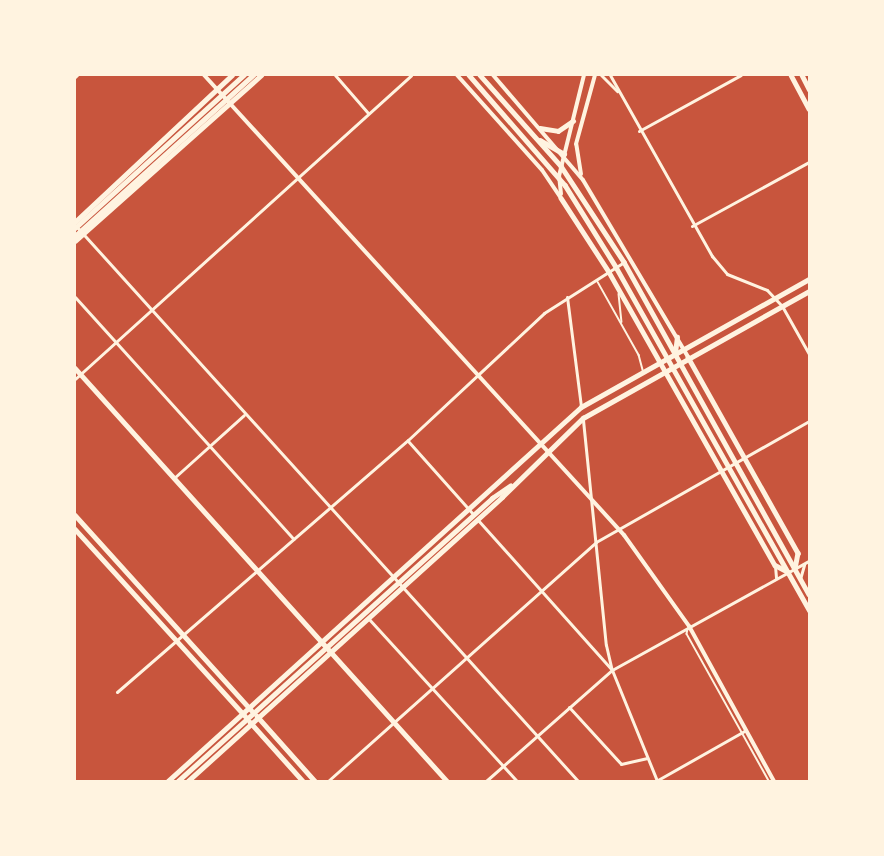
<!DOCTYPE html>
<html>
<head>
<meta charset="utf-8">
<style>
  body { margin:0 }
  #map { position:relative; width:884px; height:856px; overflow:hidden; background:#c8553d; font-family:Signika,sans-serif }
  div>[style] { position:absolute }
  .service>* { height:1.5px; margin:-0.75px; padding:0 0.75px; transform-origin:0.75px; border-radius:0.75px; background:#fff3e0 }
  .minor>* { height:3px; margin:-1.5px; padding:0 1.5px; transform-origin:1.5px; border-radius:1.5px; background:#fff3e0 }
  .tertiary>* { height:3px; margin:-1.5px; padding:0 1.5px; transform-origin:1.5px; border-radius:1.5px; background:#fff3e0 }
  .secondary>* { height:4px; margin:-2px; padding:0 2px; transform-origin:2px; border-radius:2px; background:#fff3e0 }
  .primary>* { height:4.5px; margin:-2.25px; padding:0 2.25px; transform-origin:2.25px; border-radius:2.25px; background:#fff3e0 }
  .trunk>* { height:4.5px; margin:-2.25px; padding:0 2.25px; transform-origin:2.25px; border-radius:2.25px; background:#fff3e0 }
  span { translate:-50% -50%; white-space:nowrap; text-align:center; line-height:1.15; -webkit-text-stroke:5px #fff3e0; paint-order:stroke }
  .frame { position:absolute; inset:0; border:76px solid #fff3e0; pointer-events:none }
</style>
</head>
<body>
<div id="map">
  <div class="service">
    <i style="left:598px;top:282px;width:84px;rotate:60.7deg"></i>
    <i style="left:639px;top:355px;width:16px;rotate:75deg"></i>
    <i style="left:619px;top:294px;width:28px;rotate:84deg"></i>
    <i style="left:688px;top:629px;width:5px;rotate:101deg"></i>
    <i style="left:687px;top:634px;width:168px;rotate:60.8deg"></i>
  </div>
  <div class="minor">
    <i style="left:335px;top:75px;width:50px;rotate:49deg"></i>
    <i style="left:75px;top:77px;width:3px;rotate:-45deg"></i>
    <i style="left:639px;top:131px;width:116px;rotate:-28.8deg"></i>
    <i style="left:76px;top:226px;width:748px;rotate:47.87deg"></i>
    <i style="left:692px;top:226px;width:133px;rotate:-28.7deg"></i>
    <i style="left:75px;top:297px;width:326px;rotate:47.9deg"></i>
    <i style="left:782px;top:306px;width:55px;rotate:60.6deg"></i>
    <i style="left:75px;top:379px;width:453px;rotate:-42.1deg"></i>
    <i style="left:408px;top:441px;width:98px;rotate:48.3deg"></i>
    <i style="left:174px;top:478px;width:94px;rotate:-42deg"></i>
    <i style="left:477px;top:519px;width:203px;rotate:48.2deg"></i>
    <i style="left:368px;top:618px;width:221px;rotate:47.6deg"></i>
    <i style="left:117px;top:692px;width:385px;rotate:-40.9deg"></i>
    <i style="left:408px;top:440px;width:186px;rotate:-43deg"></i>
    <i style="left:544px;top:313px;width:95px;rotate:-32.5deg"></i>
    <i style="left:569px;top:707px;width:77px;rotate:47.6deg"></i>
    <i style="left:621px;top:764px;width:27px;rotate:-13deg"></i>
    <i style="left:328px;top:781px;width:359px;rotate:-41.7deg"></i>
    <i style="left:596px;top:542px;width:245px;rotate:-29.6deg"></i>
    <i style="left:656px;top:781px;width:103px;rotate:-29.5deg"></i>
  </div>
  <div class="tertiary">
    <i style="left:601px;top:75px;width:23px;rotate:45deg"></i>
    <i style="left:610px;top:75px;width:208px;rotate:60.6deg"></i>
    <i style="left:712px;top:256px;width:23px;rotate:50deg"></i>
    <i style="left:727px;top:274px;width:43px;rotate:21.8deg"></i>
    <i style="left:767px;top:290px;width:22px;rotate:47deg"></i>
    <i style="left:567px;top:297px;width:111px;rotate:82.7deg"></i>
    <i style="left:583px;top:420px;width:226px;rotate:84.2deg"></i>
    <i style="left:606px;top:645px;width:26px;rotate:77deg"></i>
    <i style="left:612px;top:670px;width:120px;rotate:67.9deg"></i>
    <i style="left:775px;top:566px;width:12px;rotate:85deg"></i>
    <i style="left:800px;top:579px;width:15px;rotate:-74deg"></i>
    <i style="left:486px;top:781px;width:168px;rotate:-41.4deg"></i>
    <i style="left:612px;top:670px;width:225px;rotate:-29deg"></i>
  </div>
  <div class="secondary">
    <i style="left:204px;top:75px;width:623px;rotate:47.6deg"></i>
    <i style="left:624px;top:535px;width:112px;rotate:54.5deg"></i>
    <i style="left:689px;top:626px;width:177px;rotate:61.3deg"></i>
    <i style="left:457px;top:75px;width:127px;rotate:48.2deg"></i>
    <i style="left:542px;top:170px;width:34px;rotate:56deg"></i>
    <i style="left:493px;top:75px;width:138px;rotate:49.4deg"></i>
    <i style="left:583px;top:180px;width:206px;rotate:59.3deg"></i>
    <i style="left:581px;top:174px;width:30px;rotate:-99deg"></i>
    <i style="left:576px;top:144px;width:72px;rotate:-74.6deg"></i>
    <i style="left:561px;top:194px;width:18px;rotate:-96deg"></i>
    <i style="left:559px;top:176px;width:104px;rotate:-76.1deg"></i>
  </div>
  <div class="primary">
    <i style="left:469px;top:75px;width:146px;rotate:48.9deg"></i>
    <i style="left:565px;top:185px;width:97px;rotate:58.1deg"></i>
    <i style="left:616px;top:267px;width:394px;rotate:60.6deg"></i>
    <i style="left:480px;top:75px;width:122px;rotate:48.3deg"></i>
    <i style="left:561px;top:166px;width:115px;rotate:56.7deg"></i>
    <i style="left:624px;top:262px;width:380px;rotate:60.9deg"></i>
    <i style="left:791px;top:75px;width:38px;rotate:62deg"></i>
    <i style="left:802px;top:75px;width:16px;rotate:63deg"></i>
    <i style="left:540px;top:128px;width:18px;rotate:9deg"></i>
    <i style="left:558px;top:131px;width:18px;rotate:-34deg"></i>
    <i style="left:540px;top:140px;width:28px;rotate:30deg"></i>
    <i style="left:561px;top:198px;width:88px;rotate:57deg"></i>
    <i style="left:609px;top:272px;width:337px;rotate:60.5deg"></i>
    <i style="left:775px;top:565px;width:15px;rotate:28deg"></i>
    <i style="left:75px;top:222px;width:215px;rotate:-43.1deg"></i>
    <i style="left:75px;top:241px;width:249px;rotate:-41.7deg"></i>
    <i style="left:675px;top:353px;width:16px;rotate:-83deg"></i>
    <i style="left:688px;top:357px;width:225px;rotate:60.7deg"></i>
    <i style="left:798px;top:553px;width:16px;rotate:101deg"></i>
    <i style="left:75px;top:368px;width:556px;rotate:47.99deg"></i>
    <i style="left:75px;top:515px;width:263px;rotate:47.9deg"></i>
    <i style="left:75px;top:529px;width:253px;rotate:47.7deg"></i>
    <i style="left:257px;top:716px;width:87px;rotate:48.3deg"></i>
    <i style="left:250px;top:722px;width:79px;rotate:48.1deg"></i>
    <i style="left:168px;top:781px;width:557px;rotate:-42.16deg"></i>
    <i style="left:581px;top:407px;width:261px;rotate:-29.3deg"></i>
    <i style="left:178px;top:781px;width:423px;rotate:-42deg"></i>
    <i style="left:492px;top:498px;width:22px;rotate:-34deg"></i>
    <i style="left:188px;top:781px;width:423px;rotate:-42.1deg"></i>
    <i style="left:502px;top:497px;width:113px;rotate:-44.3deg"></i>
    <i style="left:583px;top:418px;width:259px;rotate:-29.3deg"></i>
  </div>
  <div class="trunk">
    <i style="left:75px;top:228px;width:228px;rotate:-42.2deg"></i>
    <i style="left:75px;top:236px;width:240px;rotate:-42.1deg"></i>
  </div>
  <div class="frame"></div>
</div>
</body>
</html>
